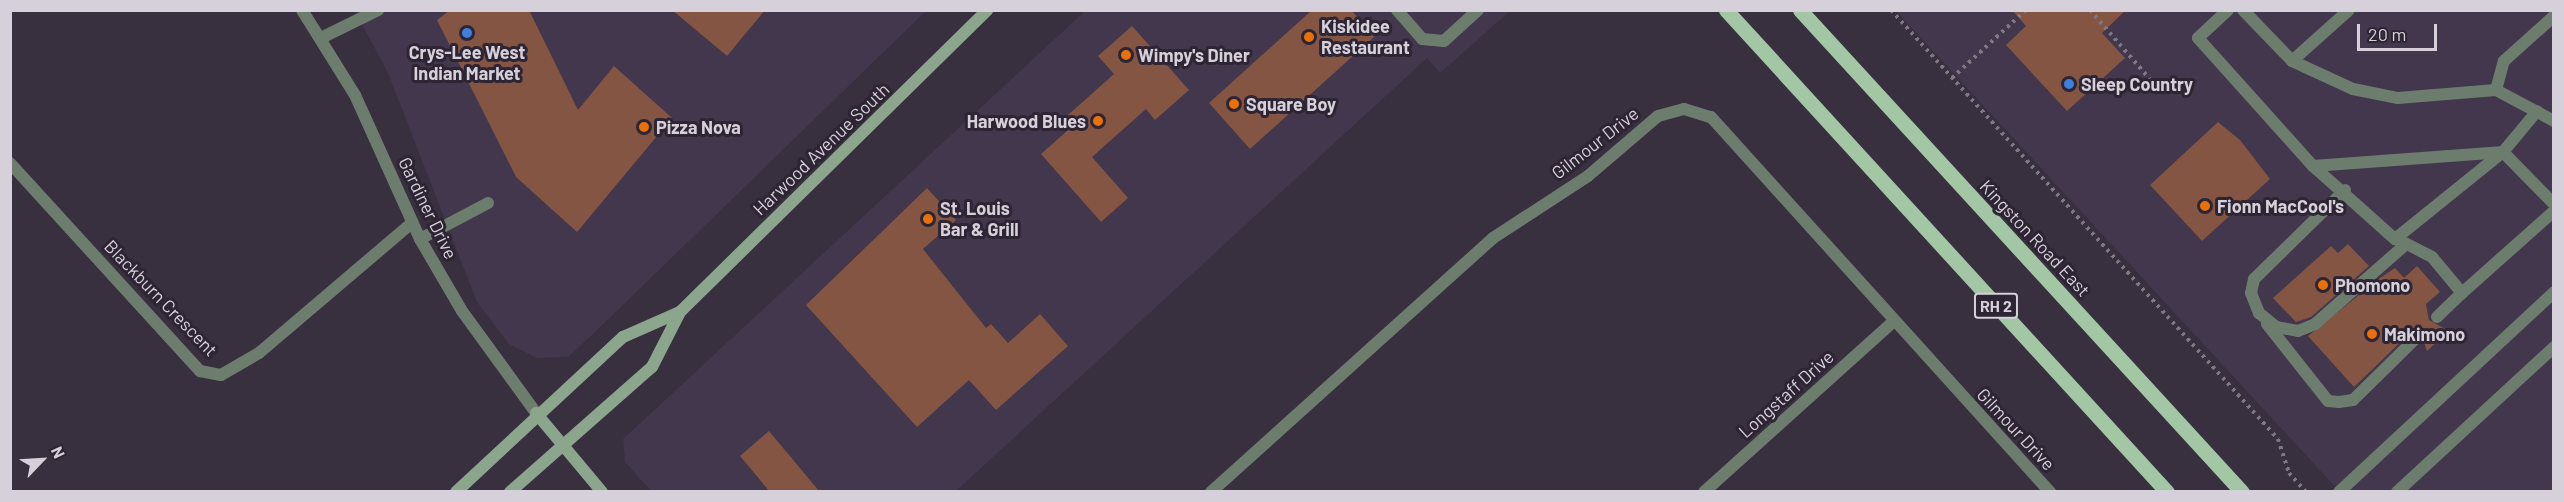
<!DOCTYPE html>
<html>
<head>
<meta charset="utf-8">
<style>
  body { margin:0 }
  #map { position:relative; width:2564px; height:502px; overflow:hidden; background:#382f3f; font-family:Barlow,sans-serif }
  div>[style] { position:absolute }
  .built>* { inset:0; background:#42374c }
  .building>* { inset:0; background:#835542 }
  .path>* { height:4px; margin-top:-2px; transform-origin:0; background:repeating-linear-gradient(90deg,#7e7784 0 3px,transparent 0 7.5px) }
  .lane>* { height:12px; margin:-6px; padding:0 6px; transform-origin:6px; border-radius:6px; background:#6c7d6d }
  .street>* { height:12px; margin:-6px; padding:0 6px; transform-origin:6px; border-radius:6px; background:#6c7d6d }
  .secondary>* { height:12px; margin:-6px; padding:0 6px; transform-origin:6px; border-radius:6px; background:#8ba68d }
  .primary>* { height:15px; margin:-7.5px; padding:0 7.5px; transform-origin:7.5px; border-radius:7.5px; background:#a3c6a5 }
  .dots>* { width:16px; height:16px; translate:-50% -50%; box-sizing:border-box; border:3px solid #2e2534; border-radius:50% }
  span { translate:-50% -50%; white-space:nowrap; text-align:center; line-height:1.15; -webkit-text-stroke:6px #2e2534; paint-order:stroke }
  .shield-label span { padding:2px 4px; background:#2e2534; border:2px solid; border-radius:4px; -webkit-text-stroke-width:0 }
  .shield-label { font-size:16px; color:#d5d0da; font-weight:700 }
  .poi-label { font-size:18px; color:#d5d0da; font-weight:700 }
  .left { translate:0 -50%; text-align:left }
  .right { translate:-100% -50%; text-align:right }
  .street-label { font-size:18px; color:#d5d0da }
  .frame { position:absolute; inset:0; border:12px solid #d5d0da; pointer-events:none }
  .north { position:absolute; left:12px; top:430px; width:60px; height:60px; -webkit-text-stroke:4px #2e2534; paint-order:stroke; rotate:65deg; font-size:16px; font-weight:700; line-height:24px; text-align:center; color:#d5d0da }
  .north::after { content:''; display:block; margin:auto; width:21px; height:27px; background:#d5d0da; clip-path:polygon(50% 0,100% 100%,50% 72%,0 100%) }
  .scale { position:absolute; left:2357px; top:24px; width:80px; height:27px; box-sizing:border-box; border:3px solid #d5d0da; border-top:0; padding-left:8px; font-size:18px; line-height:21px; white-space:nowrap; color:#d5d0da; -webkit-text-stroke:4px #2e2534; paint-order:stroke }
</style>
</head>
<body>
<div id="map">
  <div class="built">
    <i style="clip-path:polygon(355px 11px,926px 11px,591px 336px,568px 357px,537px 358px,509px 344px,477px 302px,388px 73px)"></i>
    <i style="clip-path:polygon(1085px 11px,1510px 11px,1440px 73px,1427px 58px,956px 491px,651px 491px,625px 462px,623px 439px)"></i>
    <i style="clip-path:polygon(1896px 11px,2553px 11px,2553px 491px,2339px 491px)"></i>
  </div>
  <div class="building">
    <i style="clip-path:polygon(450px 10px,529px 10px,578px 110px,614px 66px,672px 118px,577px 232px,516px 177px,437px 20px)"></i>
    <i style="clip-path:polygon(672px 10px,765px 10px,727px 56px)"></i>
    <i style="clip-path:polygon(1312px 10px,1351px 10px,1375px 36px,1250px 149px,1209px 103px)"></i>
    <i style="clip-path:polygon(2012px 10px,2126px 10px,2102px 33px,2125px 58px,2067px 111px,2006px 45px,2026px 26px)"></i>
    <i style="clip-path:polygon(1132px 26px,1189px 90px,1155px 120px,1146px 109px,1092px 157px,1128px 198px,1101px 222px,1041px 154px,1076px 123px,1068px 115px,1114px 74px,1098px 56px)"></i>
    <i style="clip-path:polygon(2218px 122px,2240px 140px,2270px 179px,2202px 241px,2150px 185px)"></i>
    <i style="clip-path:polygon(927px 188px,956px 220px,923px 249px,986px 328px,991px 324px,1008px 343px,1040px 314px,1068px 346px,996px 410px,969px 380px,917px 427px,806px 305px)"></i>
    <i style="clip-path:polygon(2348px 244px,2369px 266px,2311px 317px,2296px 322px,2273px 298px,2331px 246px,2338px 253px)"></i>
    <i style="clip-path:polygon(2417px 266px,2440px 292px,2426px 304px,2429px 320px,2449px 331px,2427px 351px,2421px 334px,2410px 333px,2354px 387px,2308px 336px,2380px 278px,2395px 268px,2404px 278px)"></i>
    <i style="clip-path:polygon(769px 431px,820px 492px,770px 492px,740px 456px)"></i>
  </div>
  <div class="path">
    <i style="left:1891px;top:10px;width:578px;rotate:47.95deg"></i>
    <i style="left:2278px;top:439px;width:36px;rotate:72deg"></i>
    <i style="left:2289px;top:473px;width:25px;rotate:48deg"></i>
    <i style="left:2090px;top:10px;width:99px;rotate:49.1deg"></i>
    <i style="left:1952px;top:78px;width:100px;rotate:-42.6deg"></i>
  </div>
  <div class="lane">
    <i style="left:1397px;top:10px;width:38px;rotate:49deg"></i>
    <i style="left:1422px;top:39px;width:22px;rotate:5deg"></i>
    <i style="left:1444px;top:41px;width:46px;rotate:-42.4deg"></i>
    <i style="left:2228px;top:10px;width:41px;rotate:137deg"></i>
    <i style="left:2198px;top:38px;width:172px;rotate:48.1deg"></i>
    <i style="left:2313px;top:166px;width:110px;rotate:41.7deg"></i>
    <i style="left:2395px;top:239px;width:139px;rotate:-38.9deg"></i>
    <i style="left:2503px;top:152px;width:53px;rotate:-50.3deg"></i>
    <i style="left:2243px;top:10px;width:71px;rotate:46.1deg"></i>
    <i style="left:2292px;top:61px;width:67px;rotate:24.7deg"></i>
    <i style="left:2353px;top:89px;width:46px;rotate:11.3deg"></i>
    <i style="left:2398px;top:98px;width:98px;rotate:-4.7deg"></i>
    <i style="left:2496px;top:90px;width:66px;rotate:28.1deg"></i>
    <i style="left:321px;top:38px;width:64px;rotate:-26.2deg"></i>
    <i style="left:2292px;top:61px;width:76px;rotate:-41.8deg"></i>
    <i style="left:2496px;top:90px;width:30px;rotate:-75deg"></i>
    <i style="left:2504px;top:61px;width:67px;rotate:-42deg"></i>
    <i style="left:2313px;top:166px;width:191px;rotate:-4.2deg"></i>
    <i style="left:2503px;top:152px;width:73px;rotate:45.6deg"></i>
    <i style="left:2345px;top:190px;width:127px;rotate:135.6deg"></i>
    <i style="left:2254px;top:279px;width:14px;rotate:102deg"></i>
    <i style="left:2251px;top:293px;width:22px;rotate:68deg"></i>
    <i style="left:2259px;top:313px;width:22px;rotate:39deg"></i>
    <i style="left:2276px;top:327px;width:22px;rotate:10deg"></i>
    <i style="left:2298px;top:331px;width:18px;rotate:-22deg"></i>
    <i style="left:2315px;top:324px;width:121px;rotate:-41.3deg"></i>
    <i style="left:420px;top:239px;width:77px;rotate:-27.9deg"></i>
    <i style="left:2399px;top:240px;width:37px;rotate:27deg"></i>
    <i style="left:2432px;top:257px;width:47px;rotate:50.2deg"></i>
    <i style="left:2462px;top:293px;width:123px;rotate:-41.7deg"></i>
    <i style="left:2437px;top:317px;width:35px;rotate:-44deg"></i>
    <i style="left:2267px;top:324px;width:98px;rotate:51.6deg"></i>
    <i style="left:2328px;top:401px;width:11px;rotate:5deg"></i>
    <i style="left:2339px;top:402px;width:14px;rotate:-8deg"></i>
    <i style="left:2353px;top:400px;width:87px;rotate:-44.5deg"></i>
    <i style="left:2339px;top:492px;width:294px;rotate:-42.9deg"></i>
    <i style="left:2397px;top:492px;width:214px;rotate:-42.7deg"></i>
  </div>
  <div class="street">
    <i style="left:302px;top:10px;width:100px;rotate:58.1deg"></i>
    <i style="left:355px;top:95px;width:158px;rotate:65.7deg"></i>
    <i style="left:420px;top:239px;width:83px;rotate:59.7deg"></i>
    <i style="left:462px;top:311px;width:126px;rotate:54deg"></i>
    <i style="left:10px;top:163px;width:282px;rotate:47.6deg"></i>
    <i style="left:200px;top:371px;width:21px;rotate:11deg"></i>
    <i style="left:221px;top:375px;width:44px;rotate:-30.1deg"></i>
    <i style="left:259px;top:353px;width:201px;rotate:-40.4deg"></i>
    <i style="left:1211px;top:492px;width:380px;rotate:-42deg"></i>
    <i style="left:1493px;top:238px;width:113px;rotate:-33.1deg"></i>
    <i style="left:1588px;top:176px;width:92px;rotate:-40.6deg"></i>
    <i style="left:1658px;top:116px;width:27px;rotate:-15deg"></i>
    <i style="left:1684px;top:109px;width:28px;rotate:17deg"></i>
    <i style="left:1711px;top:117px;width:506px;rotate:47.89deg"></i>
    <i style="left:1704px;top:492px;width:253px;rotate:-42deg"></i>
  </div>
  <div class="secondary">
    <i style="left:536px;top:413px;width:103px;rotate:50.1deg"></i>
    <i style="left:456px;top:492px;width:228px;rotate:-42.9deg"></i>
    <i style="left:623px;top:337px;width:62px;rotate:-23.7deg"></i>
    <i style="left:510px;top:492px;width:189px;rotate:-41.4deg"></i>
    <i style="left:652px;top:367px;width:62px;rotate:-63deg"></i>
    <i style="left:680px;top:312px;width:431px;rotate:-44.5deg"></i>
  </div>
  <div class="primary">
    <i style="left:1726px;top:10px;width:653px;rotate:47.54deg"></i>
    <i style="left:1800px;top:10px;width:654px;rotate:47.48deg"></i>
  </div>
  <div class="dots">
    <i style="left:467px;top:33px;background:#3f7fe0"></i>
    <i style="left:1309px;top:37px;background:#e8710a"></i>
    <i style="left:1126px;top:55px;background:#e8710a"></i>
    <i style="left:2069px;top:84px;background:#3f7fe0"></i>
    <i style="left:1234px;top:104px;background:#e8710a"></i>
    <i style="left:1098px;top:121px;background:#e8710a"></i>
    <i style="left:644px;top:127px;background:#e8710a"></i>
    <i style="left:2205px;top:206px;background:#e8710a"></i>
    <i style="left:928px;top:219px;background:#e8710a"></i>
    <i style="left:2323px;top:285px;background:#e8710a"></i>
    <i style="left:2372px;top:334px;background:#e8710a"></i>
  </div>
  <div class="shield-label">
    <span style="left:1996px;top:306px">RH 2</span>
  </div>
  <div class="poi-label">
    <span class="left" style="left:1321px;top:37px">Kiskidee<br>Restaurant</span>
    <span style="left:467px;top:63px">Crys-Lee West<br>Indian Market</span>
    <span class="left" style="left:1138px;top:55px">Wimpy's Diner</span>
    <span class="left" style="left:2081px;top:84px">Sleep Country</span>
    <span class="left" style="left:1246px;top:104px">Square Boy</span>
    <span class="right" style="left:1086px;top:121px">Harwood Blues</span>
    <span class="left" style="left:656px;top:127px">Pizza Nova</span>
    <span class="left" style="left:2217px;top:206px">Fionn MacCool's</span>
    <span class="left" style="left:940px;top:219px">St. Louis<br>Bar &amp; Grill</span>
    <span class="left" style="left:2335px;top:285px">Phomono</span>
    <span class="left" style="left:2384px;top:334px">Makimono</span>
  </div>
  <div class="street-label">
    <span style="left:1595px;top:143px;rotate:-38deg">Gilmour Drive</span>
    <span style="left:821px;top:149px;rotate:-44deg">Harwood Avenue South</span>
    <span style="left:428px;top:208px;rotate:64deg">Gardiner Drive</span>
    <span style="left:2035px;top:238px;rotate:47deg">Kingston Road East</span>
    <span style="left:161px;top:298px;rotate:46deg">Blackburn Crescent</span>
    <span style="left:1786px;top:394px;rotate:-42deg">Longstaff Drive</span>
    <span style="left:2016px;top:429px;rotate:47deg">Gilmour Drive</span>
  </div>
  <div class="frame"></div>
  <div class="north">N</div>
  <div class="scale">20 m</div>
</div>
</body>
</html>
